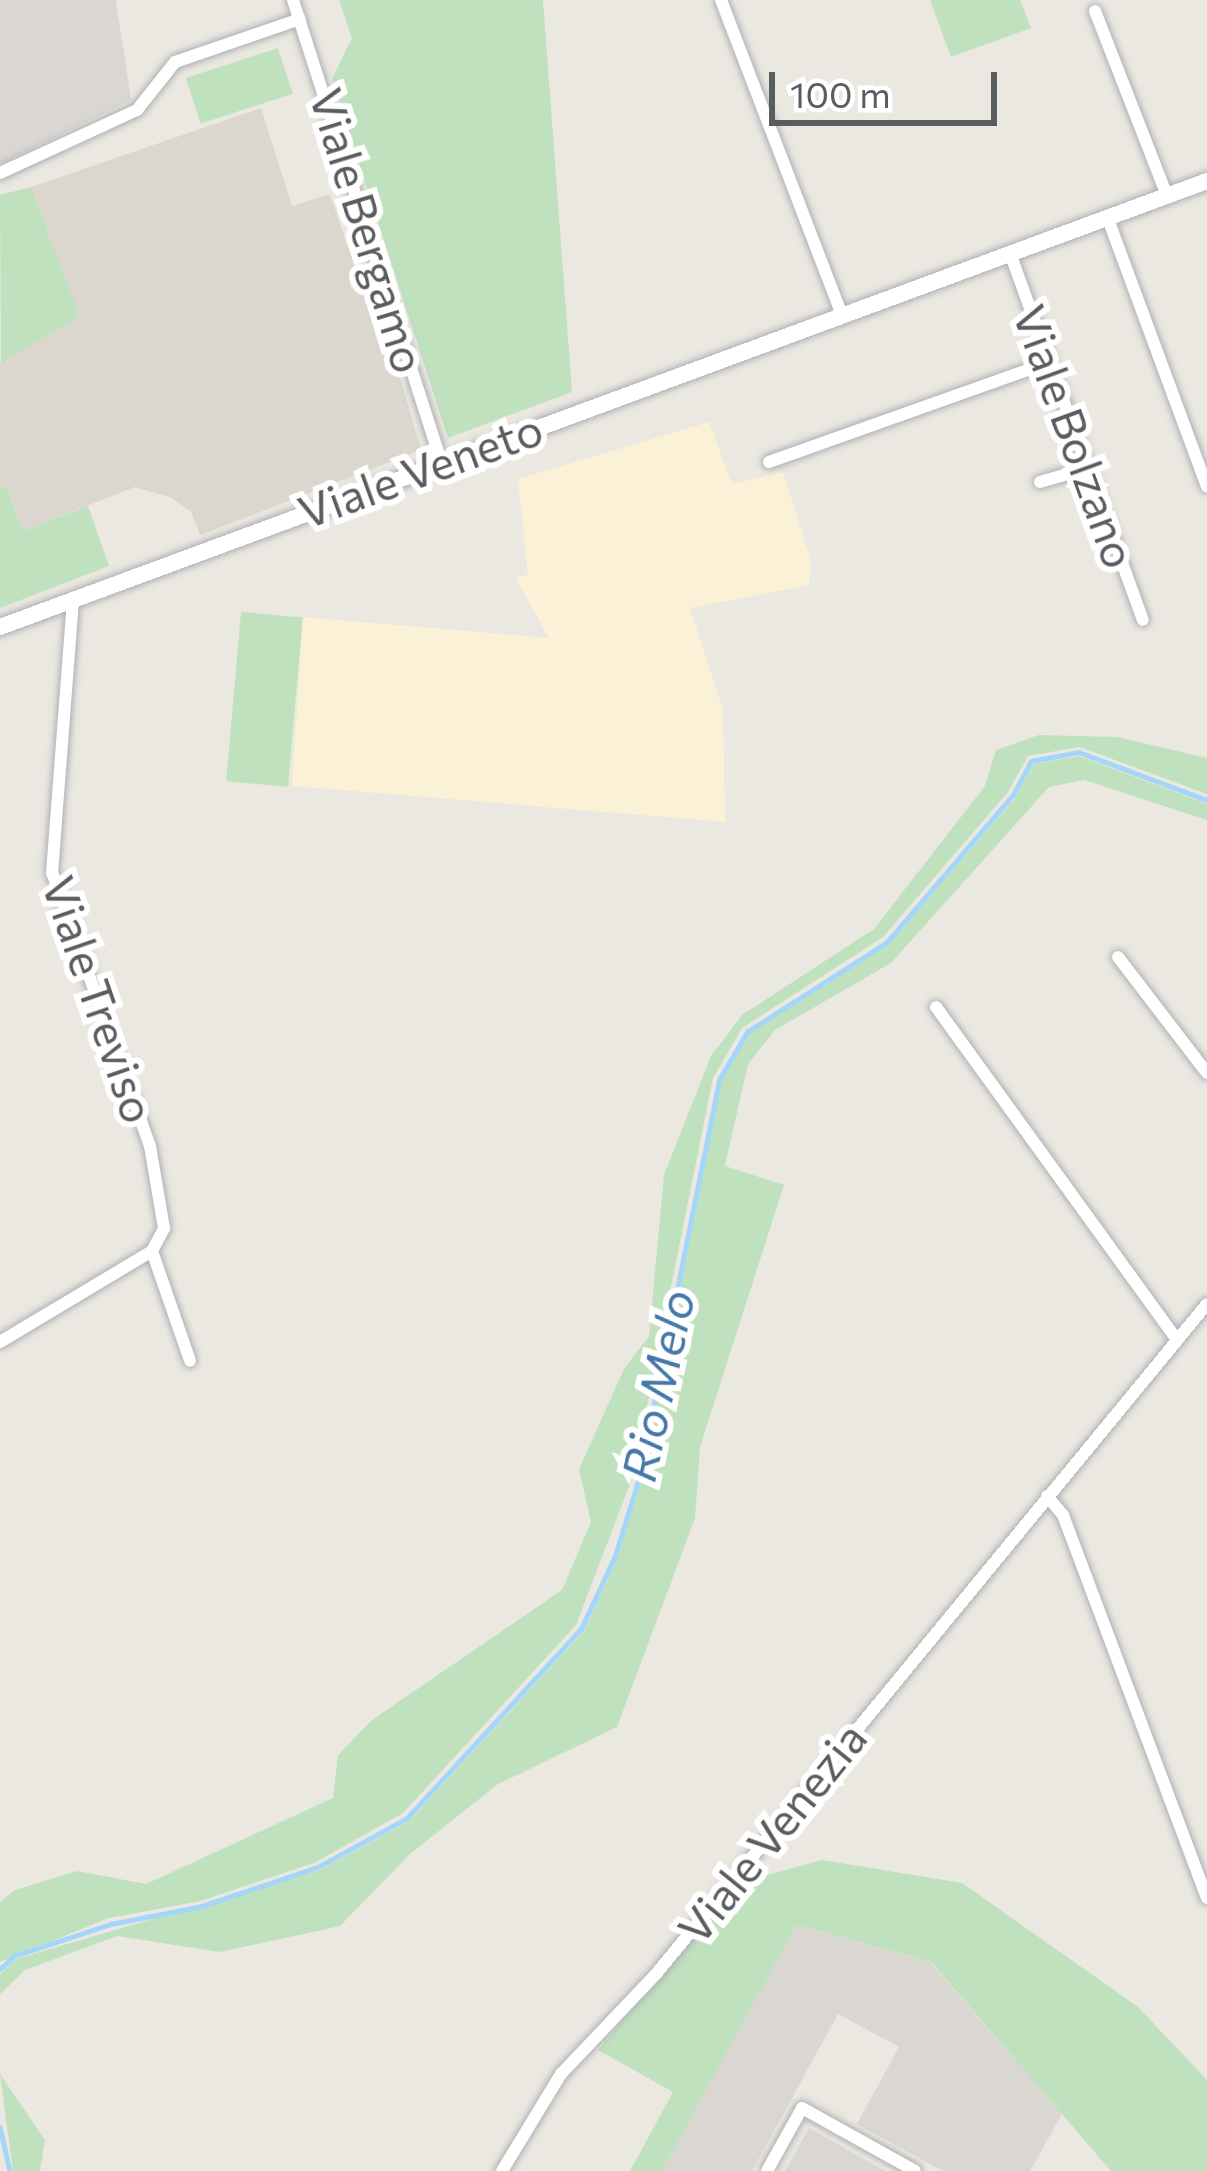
<!DOCTYPE html>
<html>
<head>
<meta charset="utf-8">
<style>
  body { margin:0 }
  #map { position:relative; width:1207px; height:2171px; overflow:hidden; background:#ebe8e1; font-family:Commissioner,sans-serif }
  div>[style] { position:absolute }
  .commercial>* { inset:0; background:#fbf1d6 }
  .industrial>* { inset:0; background:#dad7d3 }
  .education>* { inset:0; background:#dbd7cf }
  .green>* { inset:0; background:#bfe1be; transform-origin:0 0 }
  .stream>* { height:4.5px; margin:-2.25px; padding:0 2.25px; transform-origin:2.25px; border-radius:2.25px; background:#a3d6f8 }
  .roads { filter:drop-shadow(0 0 3px #aeb1b5) drop-shadow(0 0 3px #aeb1b5) }
  .street>* { height:12px; margin:-6px; padding:0 6px; transform-origin:6px; border-radius:6px; background:#fff }
  .secondary>* { height:16px; margin:-8px; padding:0 8px; transform-origin:8px; border-radius:8px; background:#fff }
  span { translate:-50% -50%; white-space:nowrap; text-align:center; line-height:1.15; -webkit-text-stroke:12px #fff; paint-order:stroke }
  .street-label { font-size:45px; color:#595d60 }
  .water-label { font-size:48px; color:#4378a8; font-style:italic }
  .scale { position:absolute; left:769px; top:72px; width:228px; height:54px; box-sizing:border-box; border:6px solid #595d60; border-top:0; padding-left:15px; font-size:36px; line-height:42px; white-space:nowrap; color:#595d60; -webkit-text-stroke:9px #fff; paint-order:stroke }
</style>
</head>
<body>
<div id="map">
  <div class="commercial">
    <i style="clip-path:polygon(709px 422px,732px 484px,783px 472px,811px 561px,809px 585px,690px 608px,723px 710px,725px 822px,292px 786px,303px 617px,549px 638px,516px 578px,528px 574px,518px 479px)"></i>
  </div>
  <div class="industrial">
    <i style="clip-path:polygon(0 0,116px 0,131px 100px,0 164px)"></i>
    <i style="clip-path:polygon(795px 1925px,930px 1962px,1062px 2114px,1030px 2171px,943px 2171px,857px 2124px,899px 2047px,838px 2014px,752px 2171px,662px 2171px)"></i>
    <i style="clip-path:polygon(809px 2128px,885px 2171px,785px 2171px)"></i>
  </div>
  <div class="education">
    <i style="clip-path:polygon(261px 108px,292px 206px,330px 194px,362px 288px,374px 288px,421px 450px,200px 535px,191px 512px,172px 498px,135px 487px,23px 531px,8px 489px,0 488px,0 363px,80px 316px,31px 187px)"></i>
  </div>
  <div class="green">
    <i style="clip-path:polygon(339px 0,543px 0,572px 392px,448px 438px,332px 79px,352px 38px)"></i>
    <i style="clip-path:polygon(930px 0,1020px 0,1031px 28px,951px 57px)"></i>
    <i style="left:278px;top:48px;width:48px;height:97px;rotate:72deg"></i>
    <i style="clip-path:polygon(31px 187px,80px 316px,1px 363px,0 195px)"></i>
    <i style="clip-path:polygon(0 488px,7px 488px,23px 531px,88px 506px,109px 566px,0 608px)"></i>
    <i style="left:241px;top:612px;width:62px;height:170px;rotate:5deg"></i>
    <i style="clip-path:polygon(1039px 735px,1117px 737px,1207px 758px,1207px 794px,1080px 747px,1028px 756px,1008px 792px,883px 937px,742px 1028px,713px 1078px,633px 1476px,576px 1625px,403px 1813px,316px 1862px,201px 1901px,109px 1918px,0 1962px,0 1902px,15px 1890px,77px 1871px,146px 1884px,333px 1798px,338px 1755px,372px 1720px,562px 1590px,591px 1522px,579px 1469px,624px 1369px,649px 1336px,664px 1175px,711px 1056px,742px 1015px,874px 929px,985px 786px,996px 750px)"></i>
    <i style="clip-path:polygon(1079px 756px,1207px 804px,1207px 820px,1084px 780px,1049px 787px,891px 963px,775px 1030px,748px 1064px,725px 1166px,784px 1185px,700px 1447px,695px 1518px,617px 1727px,498px 1784px,410px 1854px,340px 1926px,220px 1952px,117px 1936px,25px 1970px,0 1994px,0 1974px,16px 1959px,320px 1870px,409px 1821px,584px 1631px,618px 1557px,642px 1478px,722px 1081px,749px 1034px,889px 944px,1016px 797px,1033px 764px)"></i>
    <i style="clip-path:polygon(822px 1860px,962px 1883px,1138px 2007px,1207px 2080px,1207px 2171px,1111px 2171px,931px 1962px,796px 1925px,662px 2171px,630px 2171px,673px 2092px,598px 2050px,737px 1883px)"></i>
    <i style="clip-path:polygon(0 2074px,45px 2140px,40px 2171px,13px 2171px)"></i>
  </div>
  <div class="stream">
    <i style="left:0;top:1969px;width:19px;rotate:-43deg"></i>
    <i style="left:14px;top:1956px;width:102px;rotate:-18.3deg"></i>
    <i style="left:111px;top:1924px;width:93px;rotate:-11.2deg"></i>
    <i style="left:202px;top:1906px;width:122px;rotate:-18.6deg"></i>
    <i style="left:318px;top:1867px;width:102px;rotate:-28.8deg"></i>
    <i style="left:407px;top:1818px;width:257px;rotate:-47.4deg"></i>
    <i style="left:581px;top:1629px;width:81px;rotate:-65deg"></i>
    <i style="left:615px;top:1556px;width:82px;rotate:-72.9deg"></i>
    <i style="left:639px;top:1478px;width:406px;rotate:-78.6deg"></i>
    <i style="left:719px;top:1080px;width:56px;rotate:-59.7deg"></i>
    <i style="left:747px;top:1032px;width:166px;rotate:-32.7deg"></i>
    <i style="left:887px;top:942px;width:194px;rotate:-49.4deg"></i>
    <i style="left:1013px;top:795px;width:38px;rotate:-62deg"></i>
    <i style="left:1031px;top:761px;width:49px;rotate:-10.6deg"></i>
    <i style="left:1079px;top:752px;width:137px;rotate:20.6deg"></i>
    <i style="left:0;top:2127px;width:45px;rotate:77.2deg"></i>
  </div>
  <div class="roads">
    <div class="street">
      <i style="left:293px;top:0;width:484px;rotate:72.2deg"></i>
      <i style="left:721px;top:0;width:337px;rotate:69deg"></i>
      <i style="left:1095px;top:11px;width:199px;rotate:68.7deg"></i>
      <i style="left:0;top:173px;width:151px;rotate:-24.7deg"></i>
      <i style="left:137px;top:110px;width:61px;rotate:-51.6deg"></i>
      <i style="left:175px;top:62px;width:132px;rotate:-19deg"></i>
      <i style="left:1108px;top:219px;width:285px;rotate:69.7deg"></i>
      <i style="left:1010px;top:253px;width:390px;rotate:70.1deg"></i>
      <i style="left:769px;top:462px;width:298px;rotate:-19.6deg"></i>
      <i style="left:1040px;top:482px;width:50px;rotate:-16.3deg"></i>
      <i style="left:1118px;top:957px;width:146px;rotate:52.5deg"></i>
      <i style="left:936px;top:1007px;width:411px;rotate:54.1deg"></i>
      <i style="left:152px;top:1251px;width:116px;rotate:70.9deg"></i>
      <i style="left:0;top:1342px;width:177px;rotate:-30.9deg"></i>
      <i style="left:152px;top:1251px;width:26px;rotate:-62deg"></i>
      <i style="left:164px;top:1228px;width:83px;rotate:-99.7deg"></i>
      <i style="left:150px;top:1146px;width:290px;rotate:-109.7deg"></i>
      <i style="left:52px;top:873px;width:276px;rotate:-85.6deg"></i>
      <i style="left:1047px;top:1496px;width:25px;rotate:50deg"></i>
      <i style="left:1063px;top:1515px;width:409px;rotate:69.4deg"></i>
      <i style="left:502px;top:2171px;width:114px;rotate:-58.7deg"></i>
      <i style="left:561px;top:2074px;width:138px;rotate:-46.5deg"></i>
      <i style="left:656px;top:1974px;width:867px;rotate:-50.57deg"></i>
      <i style="left:767px;top:2171px;width:72px;rotate:-60.9deg"></i>
      <i style="left:802px;top:2108px;width:129px;rotate:29.1deg"></i>
    </div>
    <div class="secondary">
      <i style="left:0;top:627px;width:1287px;rotate:-20.28deg"></i>
    </div>
  </div>
  <div class="street-label">
    <span style="left:369px;top:230px;rotate:73deg">Viale Bergamo</span>
    <span style="left:1076px;top:436px;rotate:70deg">Viale Bolzano</span>
    <span style="left:420px;top:469px;rotate:-20deg">Viale Veneto</span>
    <span style="left:100px;top:999px;rotate:71deg">Viale Treviso</span>
    <span style="left:771px;top:1832px;rotate:-51deg">Viale Venezia</span>
  </div>
  <div class="water-label">
    <span style="left:656px;top:1385px;rotate:-78deg">Rio Melo</span>
  </div>
  <div class="scale">100 m</div>
</div>
</body>
</html>
